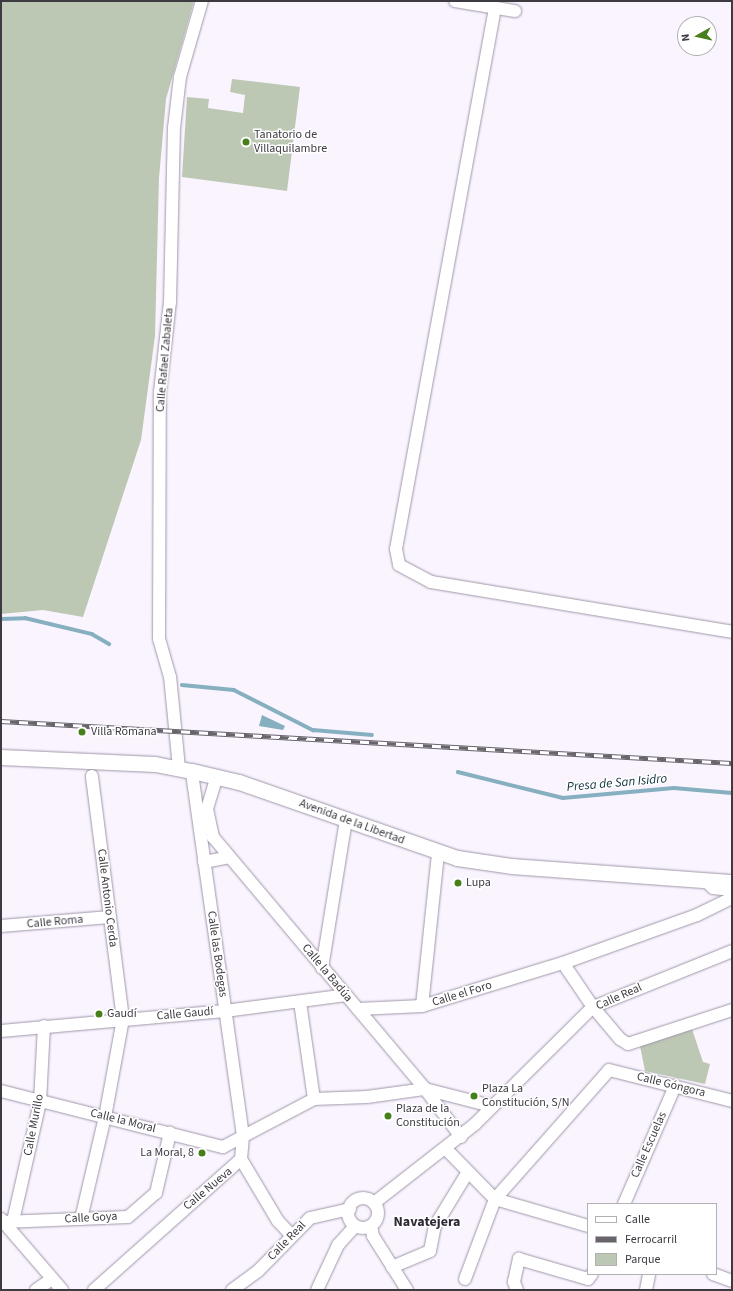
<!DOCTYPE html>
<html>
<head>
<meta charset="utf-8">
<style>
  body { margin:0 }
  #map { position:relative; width:733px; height:1291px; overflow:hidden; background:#faf4ff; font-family:"Source Sans 3",sans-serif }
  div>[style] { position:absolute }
  .green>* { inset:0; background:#bcc8b3 }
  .water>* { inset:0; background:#86afc0 }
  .stream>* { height:3.5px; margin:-1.75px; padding:0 1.75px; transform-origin:1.75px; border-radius:1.75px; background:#86afc0 }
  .roads { filter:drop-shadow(0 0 1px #9f96a7) drop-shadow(0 0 1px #9f96a7) }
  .minor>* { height:12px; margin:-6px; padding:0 6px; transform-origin:6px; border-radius:6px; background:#fff }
  .minor>.ring { margin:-6px; padding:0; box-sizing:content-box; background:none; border:12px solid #fff; border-radius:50% }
  .major>* { height:15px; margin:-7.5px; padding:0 7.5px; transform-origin:7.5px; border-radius:7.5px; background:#fff }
  .rail>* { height:4.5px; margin-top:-2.25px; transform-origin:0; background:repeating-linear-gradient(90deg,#fff 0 9px,#69646c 0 18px); box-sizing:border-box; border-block:1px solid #69646c }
  .dots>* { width:11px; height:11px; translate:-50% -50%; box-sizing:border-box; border:2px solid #fff; border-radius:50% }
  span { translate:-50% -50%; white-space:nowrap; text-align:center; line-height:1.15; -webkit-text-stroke:3px #fff; paint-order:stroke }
  .poi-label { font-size:12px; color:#3e3a41 }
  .left { translate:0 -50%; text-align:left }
  .right { translate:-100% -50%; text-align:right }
  .street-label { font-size:12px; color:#3e3a41 }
  .water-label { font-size:13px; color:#0b313e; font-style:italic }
  .quarter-label { font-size:14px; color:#2f2835; font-weight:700 }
  .frame { position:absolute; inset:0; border:2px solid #3e3a41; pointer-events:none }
  .legend { position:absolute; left:587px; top:1203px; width:130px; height:72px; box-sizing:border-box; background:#fff; border:1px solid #b2b0b3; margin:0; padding:5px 7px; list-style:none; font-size:12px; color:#3e3a41 }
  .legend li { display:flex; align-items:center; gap:8px; height:20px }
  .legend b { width:20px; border:1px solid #b2b0b3 }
  .north { position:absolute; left:677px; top:16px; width:40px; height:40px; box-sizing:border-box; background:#fff; border:1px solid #b2b0b3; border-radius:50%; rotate:262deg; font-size:11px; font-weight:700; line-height:16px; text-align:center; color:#3e3a41 }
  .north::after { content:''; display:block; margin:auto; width:14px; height:18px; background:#47801a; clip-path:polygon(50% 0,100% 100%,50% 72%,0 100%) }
</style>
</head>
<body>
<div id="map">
  <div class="green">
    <i style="clip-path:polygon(1px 1px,194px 1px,166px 99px,159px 178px,155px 336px,141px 440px,83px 617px,43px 610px,1px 614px)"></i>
    <i style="clip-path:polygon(232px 79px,300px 87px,287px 191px,182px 177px,187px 97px,209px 99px,208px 108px,243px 113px,245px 95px,230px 92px)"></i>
    <i style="clip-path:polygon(692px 1029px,703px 1062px,710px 1064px,705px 1084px,645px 1071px,640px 1046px)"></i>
  </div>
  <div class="water">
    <i style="clip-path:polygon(262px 715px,285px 726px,283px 730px,259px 726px)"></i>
  </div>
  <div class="stream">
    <i style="left:1px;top:619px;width:24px;rotate:-2deg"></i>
    <i style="left:25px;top:618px;width:69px;rotate:13.4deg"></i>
    <i style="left:92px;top:634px;width:20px;rotate:30deg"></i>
    <i style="left:182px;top:685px;width:52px;rotate:5.5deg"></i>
    <i style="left:234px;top:690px;width:89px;rotate:26.9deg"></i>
    <i style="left:313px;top:730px;width:59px;rotate:4.8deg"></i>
    <i style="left:458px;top:772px;width:108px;rotate:13.9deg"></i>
    <i style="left:563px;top:798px;width:111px;rotate:-5.1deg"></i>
    <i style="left:674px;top:788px;width:58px;rotate:4.9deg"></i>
  </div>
  <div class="roads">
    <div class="minor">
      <i style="left:455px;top:1px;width:61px;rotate:9.5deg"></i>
      <i style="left:495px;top:8px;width:550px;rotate:100.37deg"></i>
      <i style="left:396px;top:549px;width:16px;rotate:79deg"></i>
      <i style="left:399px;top:565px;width:36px;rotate:28deg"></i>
      <i style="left:431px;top:582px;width:305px;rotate:9.4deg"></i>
      <i style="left:179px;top:768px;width:91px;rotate:-95.6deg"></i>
      <i style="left:170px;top:677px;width:40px;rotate:-106deg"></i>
      <i style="left:159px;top:639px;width:247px;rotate:-89.8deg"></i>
      <i style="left:160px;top:392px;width:91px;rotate:-83.7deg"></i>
      <i style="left:170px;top:302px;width:174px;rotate:-88.7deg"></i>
      <i style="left:174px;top:128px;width:51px;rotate:-83.3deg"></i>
      <i style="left:180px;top:77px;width:79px;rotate:-73.9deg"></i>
      <i style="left:217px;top:776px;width:34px;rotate:107deg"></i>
      <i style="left:207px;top:809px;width:29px;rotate:78deg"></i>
      <i style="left:213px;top:837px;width:329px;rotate:49.9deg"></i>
      <i style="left:425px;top:1089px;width:60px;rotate:53.1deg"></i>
      <i style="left:204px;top:862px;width:26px;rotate:-11deg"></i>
      <i style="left:705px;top:880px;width:11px;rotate:45deg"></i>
      <i style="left:713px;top:888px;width:19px;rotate:6deg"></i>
      <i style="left:1px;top:926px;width:109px;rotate:-4.7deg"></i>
      <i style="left:563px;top:963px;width:53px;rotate:55.7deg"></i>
      <i style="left:593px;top:1007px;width:42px;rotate:49.8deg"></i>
      <i style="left:620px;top:1039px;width:9px;rotate:32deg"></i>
      <i style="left:628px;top:1044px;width:109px;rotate:-18.1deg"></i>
      <i style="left:322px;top:968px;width:151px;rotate:-80.8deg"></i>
      <i style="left:300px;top:1002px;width:98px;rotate:81.8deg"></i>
      <i style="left:422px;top:1006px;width:154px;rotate:-84deg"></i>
      <i style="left:358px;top:1009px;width:64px;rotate:-2.7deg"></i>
      <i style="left:422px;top:1006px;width:147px;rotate:-17deg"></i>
      <i style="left:563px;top:963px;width:142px;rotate:-19.7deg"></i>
      <i style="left:697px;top:915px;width:39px;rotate:-26deg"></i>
      <i style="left:1px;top:1031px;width:225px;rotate:-5.1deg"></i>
      <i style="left:225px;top:1011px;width:122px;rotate:-7.5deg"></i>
      <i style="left:1px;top:1091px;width:229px;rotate:14.2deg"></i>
      <i style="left:223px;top:1147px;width:103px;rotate:-27.8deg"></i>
      <i style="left:314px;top:1099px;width:53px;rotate:-2.2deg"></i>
      <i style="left:367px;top:1097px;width:59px;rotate:-7.9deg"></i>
      <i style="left:425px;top:1089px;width:68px;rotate:14.4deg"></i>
      <i style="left:445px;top:1148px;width:71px;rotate:45.6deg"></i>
      <i style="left:495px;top:1199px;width:97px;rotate:16.2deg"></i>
      <i style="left:241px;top:1159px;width:72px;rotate:59.2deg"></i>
      <i style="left:278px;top:1221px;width:19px;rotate:47deg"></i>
      <i class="ring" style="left:348px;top:1198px;width:18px;height:18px"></i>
      <i style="left:374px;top:1203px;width:128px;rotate:-38deg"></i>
      <i style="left:475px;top:1124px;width:166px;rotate:-44.8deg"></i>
      <i style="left:593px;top:1007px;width:150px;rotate:-21.9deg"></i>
      <i style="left:624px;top:1204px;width:129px;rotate:-66.6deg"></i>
      <i style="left:1px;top:1219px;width:94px;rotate:49.3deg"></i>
      <i style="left:81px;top:1219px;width:105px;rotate:-76.8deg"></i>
      <i style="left:105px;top:1117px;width:100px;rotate:-79.6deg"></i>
      <i style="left:123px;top:1019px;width:245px;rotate:-97.3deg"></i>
      <i style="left:13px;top:1221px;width:122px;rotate:-77.2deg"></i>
      <i style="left:40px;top:1102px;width:76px;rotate:-87deg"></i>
      <i style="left:3px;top:1222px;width:125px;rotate:-2.3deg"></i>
      <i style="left:128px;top:1217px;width:37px;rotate:-41deg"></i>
      <i style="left:156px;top:1193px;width:62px;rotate:-76.9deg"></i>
      <i style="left:371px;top:1226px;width:10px;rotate:79deg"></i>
      <i style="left:373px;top:1236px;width:64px;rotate:57.8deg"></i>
      <i style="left:392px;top:1267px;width:41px;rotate:-22.8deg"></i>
      <i style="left:430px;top:1251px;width:25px;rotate:-79deg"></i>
      <i style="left:435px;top:1226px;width:63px;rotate:-58.6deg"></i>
      <i style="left:713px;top:1274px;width:20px;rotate:20deg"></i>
      <i style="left:465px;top:1279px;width:85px;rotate:-69.4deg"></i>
      <i style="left:495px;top:1199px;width:172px;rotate:-48.5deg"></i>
      <i style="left:609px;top:1070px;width:127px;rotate:14.1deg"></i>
      <i style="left:36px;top:1290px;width:19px;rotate:-35deg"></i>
      <i style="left:94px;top:1290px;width:197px;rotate:-41.7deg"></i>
      <i style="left:241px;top:1159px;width:23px;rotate:-85deg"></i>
      <i style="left:243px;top:1136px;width:369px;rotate:-98deg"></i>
      <i style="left:232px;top:1290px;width:32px;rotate:-36deg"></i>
      <i style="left:258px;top:1271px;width:74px;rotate:-45.5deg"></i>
      <i style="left:310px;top:1218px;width:41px;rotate:-12.7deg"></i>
      <i style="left:317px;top:1290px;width:50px;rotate:-65deg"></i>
      <i style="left:338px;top:1245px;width:25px;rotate:-48deg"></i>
      <i style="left:517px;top:1290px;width:9px;rotate:-111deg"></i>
      <i style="left:514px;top:1282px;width:24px;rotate:-78deg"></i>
      <i style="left:519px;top:1259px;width:72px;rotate:16.2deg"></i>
      <i style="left:588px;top:1279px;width:6px;rotate:-51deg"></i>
      <i style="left:646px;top:1290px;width:16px;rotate:-79deg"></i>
    </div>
    <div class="major">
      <i style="left:1px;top:757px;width:154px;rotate:2.6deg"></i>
      <i style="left:155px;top:764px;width:38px;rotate:11deg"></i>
      <i style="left:192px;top:771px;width:48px;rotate:13.2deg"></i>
      <i style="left:239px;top:782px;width:231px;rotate:19.2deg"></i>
      <i style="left:457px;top:858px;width:56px;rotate:8.3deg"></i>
      <i style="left:512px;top:866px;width:221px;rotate:4.2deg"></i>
    </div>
  </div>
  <div class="rail">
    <i style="left:1px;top:721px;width:732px;rotate:3.29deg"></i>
  </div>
  <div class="dots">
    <i style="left:246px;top:142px;background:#47801a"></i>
    <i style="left:82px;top:732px;background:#47801a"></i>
    <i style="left:458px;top:883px;background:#47801a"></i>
    <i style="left:99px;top:1014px;background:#47801a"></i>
    <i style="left:474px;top:1096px;background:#47801a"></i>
    <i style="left:388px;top:1116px;background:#47801a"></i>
    <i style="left:202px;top:1153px;background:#47801a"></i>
  </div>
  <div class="poi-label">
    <span class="left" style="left:254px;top:142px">Tanatorio de<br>Villaquilambre</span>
    <span class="left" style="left:91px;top:732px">Villa Romana</span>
    <span class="left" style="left:466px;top:883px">Lupa</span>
    <span class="left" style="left:107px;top:1014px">Gaudí</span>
    <span class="left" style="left:482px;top:1096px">Plaza La<br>Constitución, S/N</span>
    <span class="left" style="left:396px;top:1116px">Plaza de la<br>Constitución</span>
    <span class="right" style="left:194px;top:1153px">La Moral, 8</span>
  </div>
  <div class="street-label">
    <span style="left:165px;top:360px;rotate:-85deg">Calle Rafael Zabaleta</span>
    <span style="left:352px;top:822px;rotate:20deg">Avenida de la Libertad</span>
    <span style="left:107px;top:898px;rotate:83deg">Calle Antonio Cerda</span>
    <span style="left:55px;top:922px;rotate:-5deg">Calle Roma</span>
    <span style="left:217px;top:954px;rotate:82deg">Calle las Bodegas</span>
    <span style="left:327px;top:973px;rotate:50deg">Calle la Badúa</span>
    <span style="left:462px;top:994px;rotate:-17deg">Calle el Foro</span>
    <span style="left:619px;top:997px;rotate:-24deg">Calle Real</span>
    <span style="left:185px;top:1014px;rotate:-5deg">Calle Gaudí</span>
    <span style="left:671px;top:1085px;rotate:14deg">Calle Góngora</span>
    <span style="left:123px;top:1121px;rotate:14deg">Calle la Moral</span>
    <span style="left:34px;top:1125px;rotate:-79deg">Calle Murillo</span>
    <span style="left:649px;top:1145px;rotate:-66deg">Calle Escuelas</span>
    <span style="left:208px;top:1189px;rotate:-40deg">Calle Nueva</span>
    <span style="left:91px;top:1218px;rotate:-3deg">Calle Goya</span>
    <span style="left:287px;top:1241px;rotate:-46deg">Calle Real</span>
  </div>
  <div class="water-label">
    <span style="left:617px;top:783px;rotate:-5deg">Presa de San Isidro</span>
  </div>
  <div class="quarter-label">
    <span style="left:427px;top:1222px">Navatejera</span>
  </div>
  <div class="frame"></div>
  <ul class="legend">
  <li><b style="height:5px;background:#fff"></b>Calle</li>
  <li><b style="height:5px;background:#69646c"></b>Ferrocarril</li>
  <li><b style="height:11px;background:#bcc8b3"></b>Parque</li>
  </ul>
  <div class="north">N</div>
</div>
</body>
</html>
